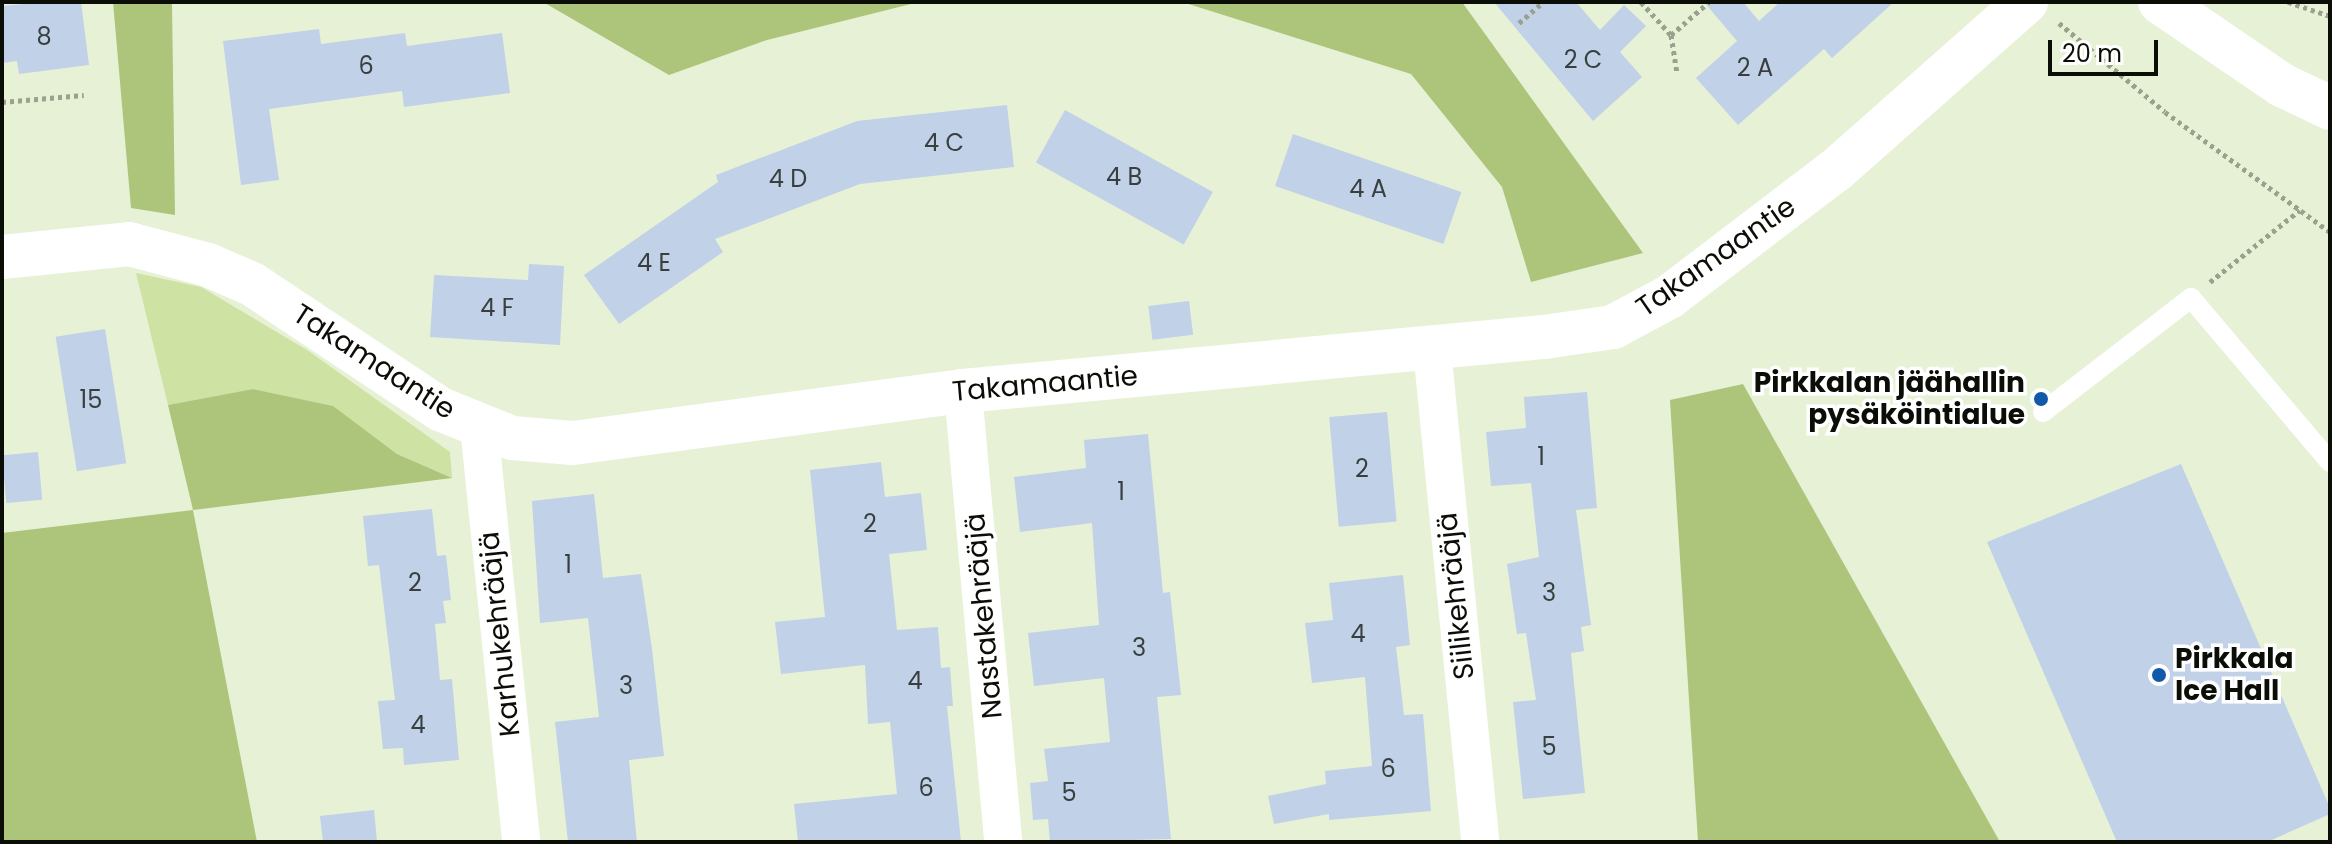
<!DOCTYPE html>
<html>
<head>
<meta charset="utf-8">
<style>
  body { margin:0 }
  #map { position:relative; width:2332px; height:844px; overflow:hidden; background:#e7f1d6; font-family:Poppins,sans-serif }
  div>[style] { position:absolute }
  .green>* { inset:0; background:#cde2a3 }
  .forest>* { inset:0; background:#adc57b }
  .building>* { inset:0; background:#c0d1e8; transform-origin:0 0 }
  .path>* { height:5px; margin-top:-2.5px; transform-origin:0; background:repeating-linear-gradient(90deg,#9aa18d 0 4px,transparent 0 8px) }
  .lane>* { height:20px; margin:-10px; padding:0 10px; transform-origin:10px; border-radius:10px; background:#fff }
  .street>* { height:38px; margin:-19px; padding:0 19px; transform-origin:19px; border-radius:19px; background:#fff }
  .secondary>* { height:44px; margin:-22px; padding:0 22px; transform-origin:22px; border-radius:22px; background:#fff }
  .dots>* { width:22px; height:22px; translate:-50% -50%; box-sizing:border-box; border:4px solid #fff; border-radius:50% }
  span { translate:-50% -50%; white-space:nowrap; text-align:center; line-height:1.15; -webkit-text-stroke:7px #fff; paint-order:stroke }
  .number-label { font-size:24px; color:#383f3e }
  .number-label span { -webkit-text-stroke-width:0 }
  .street-label { font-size:28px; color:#0b0e06 }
  .poi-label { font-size:28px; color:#0b0e06; font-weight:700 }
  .right { translate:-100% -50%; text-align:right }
  .left { translate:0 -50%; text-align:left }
  .frame { position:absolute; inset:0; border:4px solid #0b0e06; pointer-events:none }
  .scale { position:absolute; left:2048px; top:40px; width:110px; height:36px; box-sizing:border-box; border:4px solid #0b0e06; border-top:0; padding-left:10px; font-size:24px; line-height:28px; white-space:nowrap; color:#0b0e06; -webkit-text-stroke:6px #fff; paint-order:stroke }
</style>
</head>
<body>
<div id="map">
  <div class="green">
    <i style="clip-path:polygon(136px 273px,201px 287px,307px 350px,450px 452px,452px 478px,397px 454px,332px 406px,253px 389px,168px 405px)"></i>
  </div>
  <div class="forest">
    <i style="clip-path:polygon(113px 2px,193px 2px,172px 4px,175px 215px,131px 208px)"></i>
    <i style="clip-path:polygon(543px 2px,919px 2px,767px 40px,669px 75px)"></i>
    <i style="clip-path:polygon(1182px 2px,1462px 2px,1643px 253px,1531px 282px,1502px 187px,1411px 74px)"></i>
    <i style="clip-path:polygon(1743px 384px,2000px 842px,1698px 842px,1670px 400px)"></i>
    <i style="clip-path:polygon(253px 389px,333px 406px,397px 454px,452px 478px,193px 510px,257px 842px,2px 842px,2px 533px,193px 510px,168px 405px)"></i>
  </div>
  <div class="building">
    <i style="clip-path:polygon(47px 2px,81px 2px,89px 65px,19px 74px,17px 61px,2px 63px,2px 6px)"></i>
    <i style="clip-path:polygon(1494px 2px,1576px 2px,1600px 30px,1624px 5px,1646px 26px,1620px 52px,1642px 77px,1593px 121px)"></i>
    <i style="clip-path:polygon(1704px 2px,1743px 2px,1759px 21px,1780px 2px,1894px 2px,1832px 58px,1824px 49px,1738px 125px,1696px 78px,1737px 41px)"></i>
    <i style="clip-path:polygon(319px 29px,321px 44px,405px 33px,407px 46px,502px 33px,510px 93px,404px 107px,402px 91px,269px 109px,279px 180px,241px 185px,223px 41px)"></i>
    <i style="clip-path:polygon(1007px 105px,1014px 167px,860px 184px,715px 239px,723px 252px,619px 324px,584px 275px,718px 182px,716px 175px,857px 121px)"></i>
    <i style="left:1065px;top:110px;width:169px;height:60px;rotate:29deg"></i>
    <i style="left:1293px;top:134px;width:178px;height:55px;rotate:19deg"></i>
    <i style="clip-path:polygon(529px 264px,564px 266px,560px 345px,430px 337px,434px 275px,528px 280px)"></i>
    <i style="left:1189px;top:301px;width:34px;height:41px;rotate:83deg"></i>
    <i style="left:105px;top:329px;width:136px;height:50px;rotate:81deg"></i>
    <i style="clip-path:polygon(1587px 392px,1597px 508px,1576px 510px,1591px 625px,1581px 627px,1584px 651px,1571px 653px,1585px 793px,1523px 799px,1513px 702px,1536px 700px,1526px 633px,1517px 634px,1507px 564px,1539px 557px,1531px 483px,1491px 486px,1486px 432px,1526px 428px,1524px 397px)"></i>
    <i style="left:1387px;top:412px;width:110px;height:58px;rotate:85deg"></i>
    <i style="clip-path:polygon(1148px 434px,1163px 593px,1170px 592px,1181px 695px,1157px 697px,1171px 839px,1050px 842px,1048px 819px,1033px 820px,1030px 783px,1048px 781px,1044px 749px,1110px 742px,1104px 678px,1034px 686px,1028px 633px,1099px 625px,1092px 523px,1020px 532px,1014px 477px,1086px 468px,1084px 440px)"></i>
    <i style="left:38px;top:452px;width:48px;height:36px;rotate:85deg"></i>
    <i style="clip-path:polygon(881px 462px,885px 497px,921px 493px,927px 550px,889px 554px,897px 630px,938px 627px,941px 668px,950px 667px,953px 706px,947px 706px,961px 842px,798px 842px,794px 804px,897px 794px,890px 722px,868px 724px,865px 665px,781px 674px,775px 622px,825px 617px,810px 470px)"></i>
    <i style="clip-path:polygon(2181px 464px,2330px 808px,2330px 814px,2267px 842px,2117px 842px,1987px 542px)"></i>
    <i style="clip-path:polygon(594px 494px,603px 578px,641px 574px,652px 649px,664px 756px,629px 760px,637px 842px,568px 842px,555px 722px,599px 717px,588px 618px,540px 623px,532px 501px)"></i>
    <i style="clip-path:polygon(432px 509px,437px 556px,446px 555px,451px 600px,443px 601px,446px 623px,435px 624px,440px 680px,452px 679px,459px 760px,404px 765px,403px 748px,383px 749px,378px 701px,395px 700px,379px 565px,368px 566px,363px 516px)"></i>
    <i style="clip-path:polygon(1403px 575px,1410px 645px,1396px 647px,1404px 715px,1423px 714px,1431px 811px,1329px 820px,1329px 814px,1274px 824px,1268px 796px,1326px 784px,1325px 771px,1372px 766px,1365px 677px,1312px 683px,1305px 623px,1333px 620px,1329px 583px)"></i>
    <i style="clip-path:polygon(374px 810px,377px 842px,323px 842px,320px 816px)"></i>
  </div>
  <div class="path">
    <i style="left:1641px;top:2px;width:45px;rotate:47.7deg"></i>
    <i style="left:1671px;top:35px;width:37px;rotate:81deg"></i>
    <i style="left:2288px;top:2px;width:44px;rotate:18.4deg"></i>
    <i style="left:1519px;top:23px;width:32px;rotate:-41deg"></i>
    <i style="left:2059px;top:23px;width:138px;rotate:40deg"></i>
    <i style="left:2165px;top:112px;width:204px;rotate:36deg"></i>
    <i style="left:1671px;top:35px;width:50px;rotate:-41deg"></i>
    <i style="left:2px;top:102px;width:82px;rotate:-4.9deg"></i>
    <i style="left:2210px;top:282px;width:115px;rotate:-38.7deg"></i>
  </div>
  <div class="lane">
    <i style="left:2043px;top:412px;width:187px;rotate:-37.6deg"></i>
    <i style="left:2191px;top:298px;width:215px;rotate:49.7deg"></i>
  </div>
  <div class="street">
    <i style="left:1432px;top:349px;width:495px;rotate:84.4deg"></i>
    <i style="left:963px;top:391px;width:453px;rotate:84.9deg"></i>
    <i style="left:479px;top:426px;width:418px;rotate:84.2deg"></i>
  </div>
  <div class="secondary">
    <i style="left:2160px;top:2px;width:148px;rotate:34.2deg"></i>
    <i style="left:2282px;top:85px;width:53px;rotate:25.6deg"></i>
    <i style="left:2px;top:257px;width:128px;rotate:-5.8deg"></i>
    <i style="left:129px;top:244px;width:82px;rotate:14.9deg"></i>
    <i style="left:208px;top:265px;width:48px;rotate:23.4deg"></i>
    <i style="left:252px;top:284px;width:226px;rotate:33.6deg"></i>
    <i style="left:440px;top:409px;width:78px;rotate:21.9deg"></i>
    <i style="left:512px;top:438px;width:61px;rotate:4.7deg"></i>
    <i style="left:573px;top:443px;width:393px;rotate:-7.6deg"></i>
    <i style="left:963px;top:391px;width:584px;rotate:-5.31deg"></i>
    <i style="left:1544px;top:337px;width:70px;rotate:-8.2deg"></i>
    <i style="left:1613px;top:327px;width:64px;rotate:-28.2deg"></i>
    <i style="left:1669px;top:297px;width:210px;rotate:-37.3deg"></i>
    <i style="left:1836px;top:170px;width:254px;rotate:-41.5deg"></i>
  </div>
  <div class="dots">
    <i style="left:2041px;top:399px;background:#1359a9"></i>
    <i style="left:2159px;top:675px;background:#1359a9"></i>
  </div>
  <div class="number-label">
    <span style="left:44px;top:37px">8</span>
    <span style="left:1583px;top:60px">2 C</span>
    <span style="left:366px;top:66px">6</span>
    <span style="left:1755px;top:68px">2 A</span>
    <span style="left:944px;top:143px">4 C</span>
    <span style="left:1124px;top:177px">4 B</span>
    <span style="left:788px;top:179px">4 D</span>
    <span style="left:1368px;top:189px">4 A</span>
    <span style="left:654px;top:263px">4 E</span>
    <span style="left:497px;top:308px">4 F</span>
    <span style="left:91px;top:400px">15</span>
    <span style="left:1541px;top:457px">1</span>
    <span style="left:1362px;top:469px">2</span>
    <span style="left:1121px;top:492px">1</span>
    <span style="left:870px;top:524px">2</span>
    <span style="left:568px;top:565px">1</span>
    <span style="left:415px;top:583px">2</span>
    <span style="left:1549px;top:593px">3</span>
    <span style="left:1358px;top:634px">4</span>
    <span style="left:1139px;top:648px">3</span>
    <span style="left:915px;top:681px">4</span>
    <span style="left:626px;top:686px">3</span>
    <span style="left:418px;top:725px">4</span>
    <span style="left:1549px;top:747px">5</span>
    <span style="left:1388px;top:769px">6</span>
    <span style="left:926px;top:788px">6</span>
    <span style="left:1069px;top:793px">5</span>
  </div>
  <div class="street-label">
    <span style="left:1716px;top:257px;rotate:-35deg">Takamaantie</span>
    <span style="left:374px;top:362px;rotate:33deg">Takamaantie</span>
    <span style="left:1045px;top:384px;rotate:-5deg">Takamaantie</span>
    <span style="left:1456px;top:596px;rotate:-96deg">Siilikehrääjä</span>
    <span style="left:984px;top:616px;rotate:-95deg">Nastakehrääjä</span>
    <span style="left:500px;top:634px;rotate:-96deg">Karhukehrääjä</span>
  </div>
  <div class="poi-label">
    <span class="right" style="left:2025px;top:399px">Pirkkalan jäähallin<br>pysäköintialue</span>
    <span class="left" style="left:2175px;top:675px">Pirkkala<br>Ice Hall</span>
  </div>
  <div class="frame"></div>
  <div class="scale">20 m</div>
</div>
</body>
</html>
